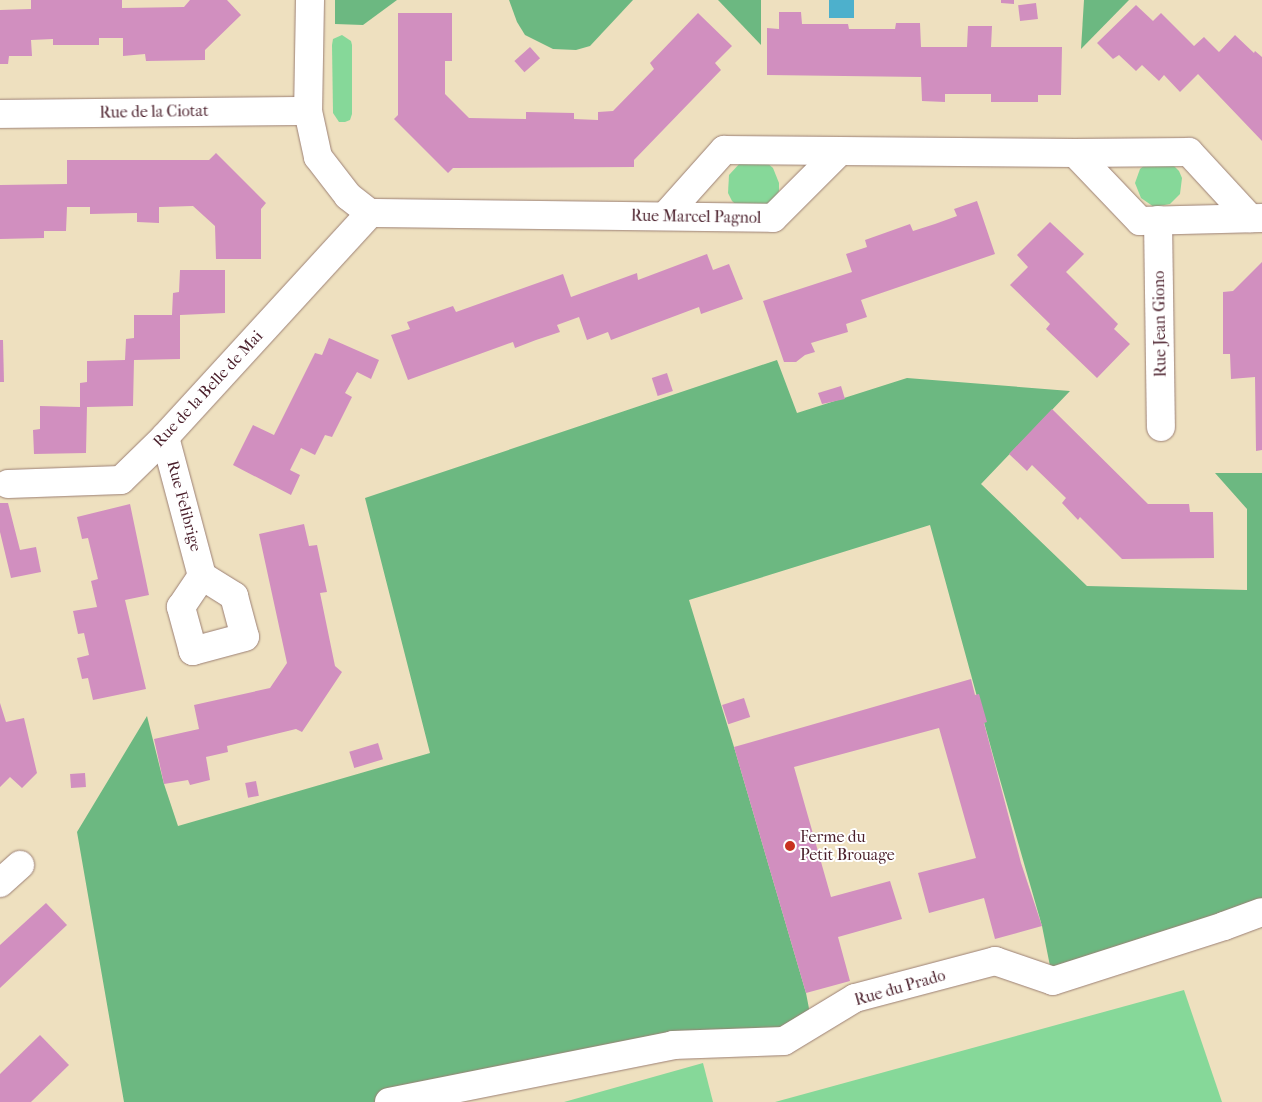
<!DOCTYPE html>
<html>
<head>
<meta charset="utf-8">
<style>
  body { margin:0 }
  #map { position:relative; width:1262px; height:1102px; overflow:hidden; background:#eee0bf; font-family:"IM FELL French Canon",serif }
  div>[style] { position:absolute }
  .green>* { inset:0; background:#86d899 }
  .forest>* { inset:0; background:#6cb881 }
  .water>* { inset:0; background:#4db0cc; transform-origin:0 0 }
  .building>* { inset:0; background:#d18fbf; transform-origin:0 0 }
  .roads { filter:drop-shadow(0 0 1px #9c8075) drop-shadow(0 0 1px #9c8075) }
  .minor>* { height:28px; margin:-14px; padding:0 14px; transform-origin:14px; border-radius:14px; background:#fff }
  .dots>* { width:14px; height:14px; translate:-50% -50%; box-sizing:border-box; border:2px solid #fff; border-radius:50% }
  span { translate:-50% -50%; white-space:nowrap; text-align:center; line-height:1.15; -webkit-text-stroke:4px #fff; paint-order:stroke }
  .street-label { font-size:16px; color:#4a1f2b }
  .poi-label { font-size:16px; color:#4a1f2b }
  .left { translate:0 -50%; text-align:left }
</style>
</head>
<body>
<div id="map">
  <div class="green">
    <i style="clip-path:polygon(342px 35px,351px 41px,352px 45px,352px 114px,350px 120px,345px 122px,339px 122px,333px 113px,332px 45px,333px 39px)"></i>
    <i style="clip-path:polygon(741px 162px,766px 162px,773px 168px,779px 183px,779px 191px,771px 205px,739px 207px,732px 201px,728px 193px,729px 175px)"></i>
    <i style="clip-path:polygon(1146px 164px,1174px 166px,1179px 171px,1182px 178px,1180px 194px,1170px 204px,1154px 207px,1141px 198px,1135px 183px,1140px 169px)"></i>
    <i style="clip-path:polygon(1184px 990px,1222px 1102px,775px 1102px)"></i>
    <i style="clip-path:polygon(703px 1063px,713px 1102px,564px 1102px)"></i>
  </div>
  <div class="forest">
    <i style="clip-path:polygon(335px 0,397px 0,363px 25px,335px 24px)"></i>
    <i style="clip-path:polygon(509px 0,633px 0,590px 46px,576px 50px,553px 49px,525px 35px,517px 22px)"></i>
    <i style="clip-path:polygon(718px 0,761px 0,761px 45px)"></i>
    <i style="clip-path:polygon(1084px 0,1129px 0,1081px 49px)"></i>
    <i style="clip-path:polygon(777px 360px,797px 413px,907px 378px,1070px 391px,981px 484px,1087px 586px,1247px 590px,1247px 509px,1215px 473px,1262px 473px,1262px 912px,1053px 981px,1042px 926px,996px 766px,930px 525px,689px 600px,734px 747px,806px 993px,812px 1024px,389px 1102px,124px 1102px,77px 832px,147px 716px,164px 784px,178px 826px,430px 753px,365px 498px)"></i>
  </div>
  <div class="water">
    <i style="left:829px;top:0;width:25px;height:18px"></i>
  </div>
  <div class="building">
    <i style="clip-path:polygon(31px 0,122px 0,122px 8px,184px 7px,190px 0,227px 0,241px 15px,205px 50px,205px 60px,146px 61px,145px 54px,123px 56px,123px 38px,99px 38px,99px 45px,53px 45px,53px 39px,31px 40px,32px 56px,9px 56px,8px 64px,0 64px,0 10px,31px 9px)"></i>
    <i style="clip-path:polygon(1001px 0,1014px 0,1014px 4px,1001px 3px)"></i>
    <i style="left:1036px;top:3px;width:16px;height:18px;rotate:83deg"></i>
    <i style="clip-path:polygon(1136px 5px,1153px 21px,1161px 13px,1194px 46px,1204px 37px,1219px 52px,1235px 35px,1254px 53px,1255px 51px,1262px 57px,1262px 141px,1198px 74px,1180px 92px,1164px 75px,1159px 81px,1142px 65px,1136px 71px,1119px 55px,1113px 59px,1097px 43px)"></i>
    <i style="clip-path:polygon(779px 12px,801px 12px,802px 24px,848px 24px,849px 29px,895px 29px,896px 23px,920px 23px,921px 47px,967px 47px,968px 26px,992px 26px,991px 47px,1062px 47px,1061px 95px,1038px 95px,1038px 102px,991px 102px,991px 94px,945px 94px,945px 102px,922px 101px,921px 77px,767px 75px,767px 28px,779px 29px)"></i>
    <i style="clip-path:polygon(398px 13px,452px 13px,452px 61px,445px 61px,445px 94px,469px 118px,526px 119px,526px 112px,574px 113px,574px 119px,598px 120px,598px 112px,613px 111px,654px 69px,650px 63px,698px 13px,732px 46px,715px 63px,721px 70px,634px 160px,634px 167px,453px 168px,448px 173px,394px 119px,398px 115px)"></i>
    <i style="left:530px;top:47px;width:15px;height:21px;rotate:48deg"></i>
    <i style="clip-path:polygon(216px 153px,266px 203px,261px 209px,261px 259px,216px 259px,215px 226px,193px 206px,159px 207px,159px 223px,137px 222px,137px 213px,90px 214px,90px 207px,67px 207px,66px 231px,44px 231px,44px 238px,0 239px,0 185px,67px 184px,67px 160px,209px 160px)"></i>
    <i style="clip-path:polygon(977px 201px,995px 254px,861px 300px,867px 317px,846px 324px,848px 332px,811px 343px,815px 352px,805px 355px,796px 362px,784px 362px,763px 301px,852px 272px,846px 254px,867px 247px,865px 240px,910px 224px,913px 231px,935px 224px,957px 216px,954px 209px)"></i>
    <i style="clip-path:polygon(1050px 222px,1084px 254px,1066px 272px,1118px 324px,1114px 329px,1130px 344px,1097px 378px,1046px 329px,1050px 324px,1010px 285px,1028px 267px,1017px 255px)"></i>
    <i style="clip-path:polygon(707px 254px,713px 270px,729px 264px,743px 299px,701px 314px,699px 307px,611px 340px,608px 332px,587px 340px,579px 317px,557px 325px,560px 332px,536px 340px,515px 348px,513px 342px,408px 380px,391px 335px,410px 329px,407px 322px,453px 306px,456px 312px,563px 274px,571px 297px,637px 273px,638px 280px)"></i>
    <i style="clip-path:polygon(1262px 262px,1262px 450px,1256px 451px,1255px 377px,1231px 379px,1230px 354px,1223px 354px,1223px 292px,1233px 291px)"></i>
    <i style="clip-path:polygon(180px 270px,225px 270px,225px 313px,180px 315px,180px 359px,134px 360px,133px 406px,87px 407px,86px 453px,34px 454px,33px 430px,40px 429px,40px 406px,80px 407px,80px 383px,87px 382px,87px 361px,125px 360px,126px 339px,134px 338px,134px 315px,172px 315px,173px 293px,179px 292px)"></i>
    <i style="clip-path:polygon(329px 338px,379px 360px,371px 379px,357px 372px,345px 393px,352px 397px,332px 437px,325px 435px,315px 455px,301px 448px,290px 470px,300px 475px,291px 495px,233px 465px,253px 425px,274px 435px,315px 353px,322px 355px)"></i>
    <i style="clip-path:polygon(0 340px,3px 340px,4px 382px,0 382px)"></i>
    <i style="left:667px;top:373px;width:19px;height:16px;rotate:72deg"></i>
    <i style="clip-path:polygon(841px 386px,845px 399px,822px 404px,818px 393px)"></i>
    <i style="clip-path:polygon(1052px 409px,1148px 504px,1189px 504px,1190px 512px,1213px 512px,1214px 558px,1122px 559px,1080px 517px,1078px 520px,1062px 503px,1066px 498px,1032px 465px,1027px 471px,1009px 454px)"></i>
    <i style="clip-path:polygon(0 503px,8px 503px,20px 550px,36px 547px,41px 572px,11px 578px,0 532px)"></i>
    <i style="clip-path:polygon(130px 504px,149px 595px,125px 600px,146px 689px,93px 700px,88px 678px,82px 679px,77px 658px,89px 655px,84px 633px,78px 634px,73px 611px,97px 607px,91px 581px,98px 579px,88px 538px,82px 539px,77px 517px)"></i>
    <i style="clip-path:polygon(304px 524px,309px 546px,317px 545px,327px 592px,320px 593px,335px 666px,342px 672px,302px 732px,296px 729px,227px 746px,228px 752px,206px 757px,210px 780px,190px 785px,188px 780px,164px 784px,154px 739px,199px 729px,194px 705px,270px 688px,287px 663px,259px 534px)"></i>
    <i style="clip-path:polygon(971px 679px,975px 695px,979px 694px,987px 722px,984px 723px,1021px 863px,1042px 926px,995px 939px,984px 898px,929px 913px,918px 873px,976px 858px,939px 728px,794px 767px,831px 897px,890px 881px,902px 919px,838px 937px,850px 981px,806px 993px,734px 747px)"></i>
    <i style="left:744px;top:698px;width:20px;height:23px;rotate:72deg"></i>
    <i style="clip-path:polygon(0 703px,6px 722px,24px 718px,37px 773px,22px 788px,10px 777px,0 787px)"></i>
    <i style="left:378px;top:743px;width:17px;height:30px;rotate:73deg"></i>
    <i style="left:85px;top:773px;width:14px;height:15px;rotate:86deg"></i>
    <i style="left:256px;top:781px;width:15px;height:11px;rotate:79deg"></i>
    <i style="clip-path:polygon(46px 903px,67px 925px,0 988px,0 945px)"></i>
    <i style="clip-path:polygon(40px 1035px,69px 1065px,31px 1102px,0 1102px,0 1074px)"></i>
  </div>
  <div class="roads">
    <div class="minor">
      <i style="left:310px;top:0;width:111px;rotate:91deg"></i>
      <i style="left:308px;top:111px;width:47px;rotate:77.7deg"></i>
      <i style="left:318px;top:157px;width:49px;rotate:52.4deg"></i>
      <i style="left:348px;top:196px;width:28px;rotate:38deg"></i>
      <i style="left:370px;top:213px;width:403px;rotate:0.7deg"></i>
      <i style="left:773px;top:218px;width:93px;rotate:-45deg"></i>
      <i style="left:0;top:114px;width:308px;rotate:-0.6deg"></i>
      <i style="left:1075px;top:153px;width:94px;rotate:46.3deg"></i>
      <i style="left:1140px;top:221px;width:122px;rotate:-1.4deg"></i>
      <i style="left:665px;top:216px;width:89px;rotate:-48.2deg"></i>
      <i style="left:724px;top:150px;width:351px;rotate:0.5deg"></i>
      <i style="left:1075px;top:153px;width:114px;rotate:-0.5deg"></i>
      <i style="left:1189px;top:152px;width:90px;rotate:47.3deg"></i>
      <i style="left:1158px;top:220px;width:207px;rotate:89.2deg"></i>
      <i style="left:165px;top:437px;width:144px;rotate:75.1deg"></i>
      <i style="left:202px;top:576px;width:38px;rotate:32deg"></i>
      <i style="left:234px;top:596px;width:42px;rotate:75deg"></i>
      <i style="left:245px;top:637px;width:54px;rotate:164.9deg"></i>
      <i style="left:193px;top:651px;width:46px;rotate:-105.3deg"></i>
      <i style="left:181px;top:607px;width:37px;rotate:-56deg"></i>
      <i style="left:8px;top:484px;width:113px;rotate:-2deg"></i>
      <i style="left:121px;top:480px;width:62px;rotate:-44.3deg"></i>
      <i style="left:165px;top:437px;width:304px;rotate:-47.5deg"></i>
      <i style="left:0;top:883px;width:27px;rotate:-42deg"></i>
      <i style="left:389px;top:1102px;width:290px;rotate:-11.3deg"></i>
      <i style="left:673px;top:1045px;width:111px;rotate:-2.1deg"></i>
      <i style="left:784px;top:1041px;width:83px;rotate:-31.2deg"></i>
      <i style="left:855px;top:998px;width:145px;rotate:-14.8deg"></i>
      <i style="left:995px;top:961px;width:61px;rotate:19deg"></i>
      <i style="left:1053px;top:981px;width:180px;rotate:-17.8deg"></i>
      <i style="left:1224px;top:926px;width:40px;rotate:-20.2deg"></i>
    </div>
  </div>
  <div class="dots">
    <i style="left:790px;top:846px;background:#c8321e"></i>
  </div>
  <div class="street-label">
    <span style="left:154px;top:112px;rotate:-1deg">Rue de la Ciotat</span>
    <span style="left:696px;top:217px;rotate:1deg">Rue Marcel Pagnol</span>
    <span style="left:1160px;top:324px;rotate:-91deg">Rue Jean Giono</span>
    <span style="left:208px;top:389px;rotate:-47deg">Rue de la Belle de Mai</span>
    <span style="left:184px;top:506px;rotate:75deg">Rue Felibrige</span>
    <span style="left:900px;top:988px;rotate:-16deg">Rue du Prado</span>
  </div>
  <div class="poi-label">
    <span class="left" style="left:800px;top:846px">Ferme du<br>Petit Brouage</span>
  </div>
</div>
</body>
</html>
